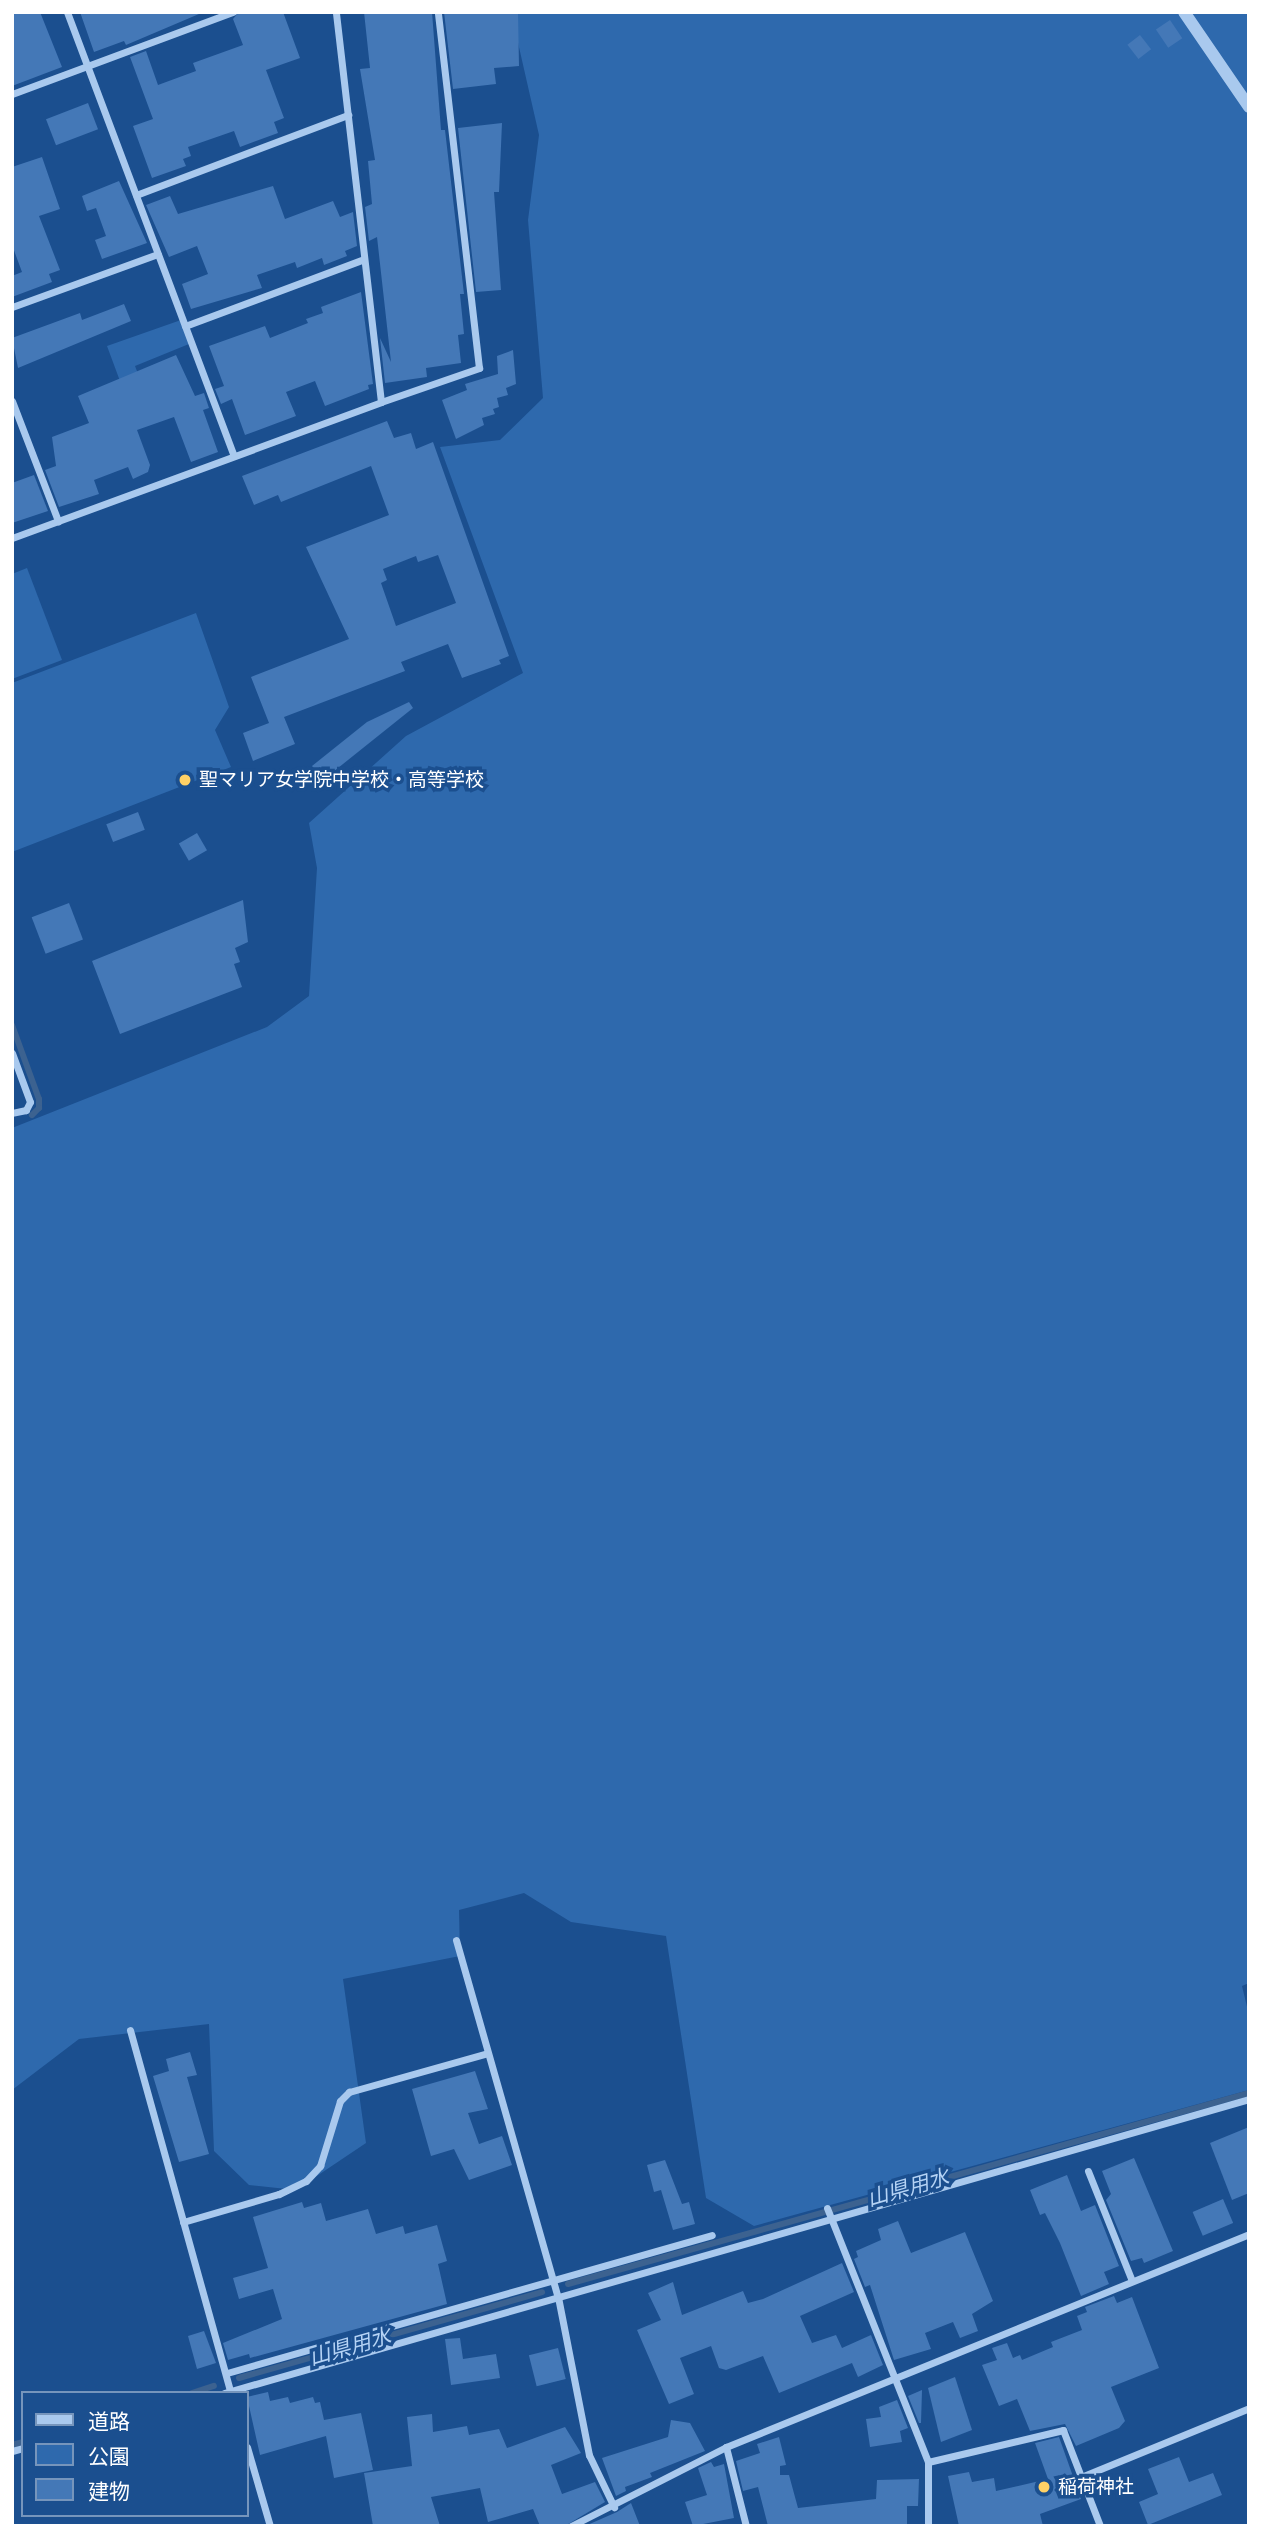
<!DOCTYPE html>
<html>
<head>
<meta charset="utf-8">
<style>
  body { margin:0 }
  #map { position:relative; width:1261px; height:2538px; overflow:hidden; background:#1b4f8f; font-family:"Public Sans","Noto Sans JP",sans-serif }
  div>[style] { position:absolute }
  .green>* { inset:0; background:#2e69ad }
  .stream>* { height:6px; margin:-3px; padding:0 3px; transform-origin:3px; border-radius:3px; background:#3c6290 }
  .building>* { inset:0; background:#4478b7; transform-origin:0 0 }
  .minor>* { height:7px; margin:-3.5px; padding:0 3.5px; transform-origin:3.5px; border-radius:3.5px; background:#a9c9ee }
  .tertiary>* { height:12px; margin:-6px; padding:0 6px; transform-origin:6px; border-radius:6px; background:#a9c9ee }
  .dots>* { width:19px; height:19px; translate:-50% -50%; box-sizing:border-box; border:4px solid #1b4f8f; border-radius:50% }
  span { translate:-50% -50%; white-space:nowrap; text-align:center; line-height:1.15; -webkit-text-stroke:7px #1b4f8f; paint-order:stroke }
  .poi-label { font-size:19px; color:#fff }
  .left { translate:0 -50%; text-align:left }
  .water-label { font-size:21px; color:#b5d3f5; font-style:italic }
  .frame { position:absolute; inset:0; border:14px solid #fff; pointer-events:none }
  .legend { position:absolute; left:21px; top:2391px; width:228px; height:126px; box-sizing:border-box; background:#1b4f8f; border:2px solid #7695bc; margin:0; padding:9px 12px; list-style:none; font-size:21px; color:#fff }
  .legend li { display:flex; align-items:center; gap:14px; height:35px }
  .legend b { width:35px; border:2px solid #7695bc }
</style>
</head>
<body>
<div id="map">
  <div class="green">
    <i style="clip-path:polygon(511px 12px,1249px 12px,1249px 1983px,1242px 1986px,1249px 2015px,1249px 2090px,754px 2226px,706px 2198px,666px 1936px,571px 1922px,524px 1893px,459px 1910px,460px 1956px,343px 1979px,366px 2143px,296px 2190px,249px 2185px,214px 2151px,209px 2024px,79px 2039px,12px 2090px,12px 1128px,267px 1027px,309px 996px,317px 868px,309px 823px,406px 736px,523px 673px,440px 447px,500px 440px,543px 398px,528px 220px,539px 135px)"></i>
    <i style="clip-path:polygon(181px 320px,189px 344px,135px 366px,155px 418px,137px 427px,107px 346px)"></i>
    <i style="clip-path:polygon(27px 568px,62px 660px,12px 679px,12px 574px)"></i>
    <i style="clip-path:polygon(196px 613px,229px 707px,215px 730px,231px 767px,12px 852px,12px 683px)"></i>
  </div>
  <div class="stream">
    <i style="left:12px;top:1025px;width:79px;rotate:70deg"></i>
    <i style="left:39px;top:1099px;width:9px;rotate:90deg"></i>
    <i style="left:39px;top:1108px;width:10px;rotate:135deg"></i>
    <i style="left:568px;top:2284px;width:707px;rotate:-15.67deg"></i>
    <i style="left:239px;top:2378px;width:315px;rotate:-15.8deg"></i>
    <i style="left:192px;top:2393px;width:23px;rotate:-18deg"></i>
    <i style="left:12px;top:2445px;width:11px;rotate:-15deg"></i>
  </div>
  <div class="building">
    <i style="clip-path:polygon(12px 12px,40px 12px,62px 67px,12px 86px)"></i>
    <i style="clip-path:polygon(80px 12px,199px 12px,199px 14px,126px 45px,124px 41px,94px 52px)"></i>
    <i style="clip-path:polygon(239px 12px,283px 12px,300px 58px,266px 70px,284px 118px,274px 122px,278px 133px,240px 147px,234px 131px,188px 147px,191px 156px,183px 159px,186px 166px,152px 178px,133px 126px,153px 119px,130px 57px,146px 51px,158px 85px,196px 71px,193px 63px,243px 45px,233px 19px)"></i>
    <i style="clip-path:polygon(364px 12px,432px 12px,441px 130px,445px 130px,464px 294px,460px 294px,464px 334px,458px 335px,461px 363px,426px 368px,427px 377px,385px 383px,380px 338px,391px 362px,377px 237px,369px 241px,365px 207px,372px 204px,368px 161px,375px 160px,360px 69px,370px 68px)"></i>
    <i style="clip-path:polygon(444px 12px,518px 12px,519px 66px,494px 68px,496px 84px,453px 89px)"></i>
    <i style="left:1170px;top:20px;width:22px;height:17px;rotate:56deg"></i>
    <i style="left:1140px;top:35px;width:18px;height:16px;rotate:52deg"></i>
    <i style="left:88px;top:103px;width:28px;height:45px;rotate:69deg"></i>
    <i style="clip-path:polygon(502px 123px,499px 192px,494px 192px,501px 290px,476px 292px,458px 128px)"></i>
    <i style="clip-path:polygon(42px 157px,60px 209px,39px 216px,60px 270px,49px 274px,52px 282px,12px 297px,12px 276px,22px 272px,12px 245px,12px 167px)"></i>
    <i style="clip-path:polygon(119px 181px,147px 243px,102px 259px,95px 240px,106px 236px,96px 208px,87px 211px,82px 196px)"></i>
    <i style="clip-path:polygon(273px 186px,285px 219px,333px 201px,340px 217px,353px 212px,357px 246px,345px 251px,347px 256px,324px 265px,322px 258px,297px 268px,295px 262px,257px 275px,262px 288px,191px 309px,182px 284px,208px 274px,197px 246px,169px 257px,146px 205px,170px 196px,178px 214px)"></i>
    <i style="clip-path:polygon(361px 292px,373px 384px,368px 385px,369px 389px,325px 406px,315px 381px,286px 392px,296px 416px,245px 435px,232px 399px,221px 404px,215px 389px,224px 386px,209px 346px,265px 326px,270px 338px,308px 323px,306px 319px,323px 313px,321px 307px)"></i>
    <i style="clip-path:polygon(124px 304px,131px 321px,18px 368px,12px 338px,80px 313px,82px 320px)"></i>
    <i style="clip-path:polygon(513px 350px,516px 384px,506px 388px,508px 395px,497px 398px,499px 407px,493px 409px,495px 414px,482px 418px,484px 425px,456px 439px,442px 400px,467px 390px,465px 384px,498px 374px,497px 356px)"></i>
    <i style="clip-path:polygon(176px 355px,195px 396px,204px 393px,209px 408px,203px 410px,218px 452px,191px 462px,174px 417px,137px 430px,150px 465px,148px 472px,133px 479px,128px 467px,94px 480px,99px 494px,59px 507px,45px 470px,56px 466px,52px 437px,89px 423px,78px 396px)"></i>
    <i style="clip-path:polygon(evenodd,387px 421px,394px 438px,411px 433px,416px 449px,433px 442px,509px 656px,499px 660px,501px 664px,462px 678px,448px 644px,401px 662px,405px 671px,284px 717px,295px 744px,253px 761px,243px 733px,269px 723px,251px 677px,349px 639px,306px 547px,389px 515px,371px 466px,281px 502px,278px 495px,254px 505px,242px 476px,387px 421px,438px 555px,456px 603px,396px 626px,381px 583px,387px 580px,383px 569px,416px 556px,418px 562px,438px 555px)"></i>
    <i style="clip-path:polygon(34px 475px,48px 511px,12px 523px,12px 483px)"></i>
    <i style="clip-path:polygon(409px 702px,413px 708px,323px 780px,312px 766px,367px 722px)"></i>
    <i style="left:138px;top:812px;width:19px;height:34px;rotate:69deg"></i>
    <i style="left:197px;top:833px;width:20px;height:21px;rotate:60deg"></i>
    <i style="clip-path:polygon(243px 900px,248px 942px,235px 948px,240px 962px,234px 964px,242px 987px,120px 1034px,92px 961px)"></i>
    <i style="left:69px;top:903px;width:39px;height:40px;rotate:69deg"></i>
    <i style="clip-path:polygon(190px 2052px,197px 2075px,187px 2077px,209px 2154px,179px 2162px,153px 2076px,169px 2071px,166px 2059px)"></i>
    <i style="clip-path:polygon(475px 2071px,488px 2109px,468px 2113px,479px 2144px,502px 2136px,512px 2165px,469px 2180px,454px 2149px,431px 2156px,412px 2089px)"></i>
    <i style="clip-path:polygon(1249px 2127px,1249px 2193px,1232px 2200px,1210px 2143px)"></i>
    <i style="clip-path:polygon(1134px 2158px,1173px 2251px,1144px 2263px,1142px 2258px,1131px 2261px,1106px 2200px,1111px 2194px,1102px 2171px)"></i>
    <i style="clip-path:polygon(665px 2160px,682px 2204px,689px 2202px,695px 2224px,673px 2230px,661px 2190px,654px 2192px,647px 2165px)"></i>
    <i style="clip-path:polygon(1067px 2175px,1081px 2211px,1095px 2205px,1119px 2266px,1104px 2272px,1109px 2284px,1081px 2296px,1060px 2243px,1045px 2213px,1040px 2215px,1030px 2190px)"></i>
    <i style="left:1223px;top:2199px;width:26px;height:33px;rotate:67deg"></i>
    <i style="clip-path:polygon(302px 2202px,304px 2208px,321px 2203px,326px 2221px,368px 2209px,376px 2234px,403px 2226px,405px 2234px,437px 2225px,447px 2261px,438px 2264px,447px 2304px,250px 2358px,249px 2354px,228px 2360px,223px 2343px,282px 2319px,273px 2289px,239px 2299px,233px 2278px,268px 2268px,253px 2217px)"></i>
    <i style="clip-path:polygon(898px 2221px,911px 2253px,965px 2232px,993px 2301px,972px 2314px,978px 2331px,960px 2338px,953px 2322px,925px 2333px,931px 2349px,894px 2360px,870px 2285px,865px 2287px,854px 2259px,858px 2257px,856px 2251px,881px 2240px,878px 2229px)"></i>
    <i style="clip-path:polygon(842px 2263px,854px 2292px,800px 2316px,812px 2343px,836px 2335px,842px 2348px,871px 2335px,883px 2365px,858px 2377px,852px 2363px,779px 2393px,763px 2356px,726px 2370px,719px 2368px,711px 2346px,680px 2358px,694px 2394px,669px 2404px,637px 2330px,661px 2320px,648px 2293px,673px 2282px,682px 2315px,743px 2291px,748px 2303px,763px 2299px)"></i>
    <i style="clip-path:polygon(1114px 2296px,1117px 2303px,1132px 2297px,1159px 2368px,1111px 2387px,1125px 2421px,1119px 2428px,1076px 2446px,1065px 2424px,1030px 2431px,1017px 2399px,999px 2406px,982px 2365px,997px 2360px,992px 2348px,1007px 2343px,1013px 2358px,1020px 2355px,1022px 2360px,1053px 2347px,1051px 2342px,1082px 2330px,1077px 2316px,1087px 2312px,1085px 2307px)"></i>
    <i style="clip-path:polygon(204px 2331px,216px 2363px,197px 2369px,188px 2336px)"></i>
    <i style="clip-path:polygon(460px 2338px,463px 2359px,496px 2354px,500px 2378px,451px 2385px,445px 2339px)"></i>
    <i style="left:558px;top:2348px;width:32px;height:30px;rotate:76deg"></i>
    <i style="clip-path:polygon(955px 2377px,972px 2430px,941px 2442px,928px 2388px)"></i>
    <i style="clip-path:polygon(922px 2390px,921px 2423px,919px 2423px,908px 2396px)"></i>
    <i style="clip-path:polygon(268px 2392px,270px 2401px,288px 2397px,290px 2403px,313px 2397px,315px 2403px,320px 2402px,324px 2420px,361px 2413px,373px 2470px,334px 2478px,326px 2436px,260px 2455px,247px 2397px)"></i>
    <i style="clip-path:polygon(897px 2400px,908px 2428px,900px 2431px,902px 2442px,870px 2447px,866px 2419px,881px 2417px,879px 2407px)"></i>
    <i style="clip-path:polygon(432px 2414px,433px 2432px,467px 2426px,469px 2435px,499px 2429px,507px 2448px,565px 2427px,581px 2453px,551px 2465px,562px 2494px,595px 2482px,605px 2502px,565px 2526px,540px 2526px,533px 2509px,488px 2522px,480px 2488px,431px 2497px,440px 2526px,373px 2526px,364px 2473px,412px 2466px,407px 2417px)"></i>
    <i style="clip-path:polygon(671px 2420px,690px 2423px,705px 2451px,650px 2473px,652px 2477px,625px 2487px,626px 2491px,616px 2496px,602px 2458px,668px 2437px)"></i>
    <i style="clip-path:polygon(779px 2437px,786px 2465px,780px 2466px,780px 2475px,789px 2475px,798px 2508px,876px 2499px,877px 2480px,919px 2479px,918px 2506px,907px 2506px,907px 2526px,768px 2526px,758px 2487px,743px 2491px,736px 2461px,760px 2453px,757px 2444px)"></i>
    <i style="clip-path:polygon(1059px 2437px,1081px 2499px,1040px 2514px,1043px 2526px,959px 2526px,948px 2476px,969px 2472px,972px 2482px,994px 2478px,996px 2491px,1048px 2479px,1035px 2443px)"></i>
    <i style="clip-path:polygon(1179px 2457px,1189px 2482px,1213px 2473px,1222px 2495px,1148px 2525px,1139px 2502px,1158px 2494px,1148px 2469px)"></i>
    <i style="clip-path:polygon(711px 2462px,714px 2467px,724px 2464px,734px 2518px,693px 2526px,685px 2502px,707px 2495px,698px 2468px)"></i>
    <i style="clip-path:polygon(631px 2503px,640px 2526px,585px 2526px,617px 2512px)"></i>
  </div>
  <div class="minor">
    <i style="left:67px;top:12px;width:474px;rotate:69.4deg"></i>
    <i style="left:12px;top:94px;width:236px;rotate:-20.4deg"></i>
    <i style="left:136px;top:195px;width:227px;rotate:-20.7deg"></i>
    <i style="left:12px;top:307px;width:155px;rotate:-20deg"></i>
    <i style="left:185px;top:326px;width:191px;rotate:-20.5deg"></i>
    <i style="left:12px;top:401px;width:129px;rotate:69deg"></i>
    <i style="left:381px;top:402px;width:104px;rotate:-19.1deg"></i>
    <i style="left:479px;top:368px;width:358px;rotate:-96.6deg"></i>
    <i style="left:12px;top:538px;width:393px;rotate:-20.2deg"></i>
    <i style="left:381px;top:402px;width:393px;rotate:-96.6deg"></i>
    <i style="left:12px;top:1053px;width:52px;rotate:69.8deg"></i>
    <i style="left:30px;top:1102px;width:9px;rotate:117deg"></i>
    <i style="left:26px;top:1110px;width:14px;rotate:168deg"></i>
    <i style="left:456px;top:1940px;width:371px;rotate:74.1deg"></i>
    <i style="left:558px;top:2297px;width:161px;rotate:78.9deg"></i>
    <i style="left:589px;top:2455px;width:58px;rotate:64.3deg"></i>
    <i style="left:130px;top:2030px;width:377px;rotate:74.5deg"></i>
    <i style="left:1088px;top:2171px;width:118px;rotate:68.2deg"></i>
    <i style="left:827px;top:2208px;width:273px;rotate:68.3deg"></i>
    <i style="left:928px;top:2462px;width:64px;rotate:90deg"></i>
    <i style="left:183px;top:2222px;width:100px;rotate:-16.3deg"></i>
    <i style="left:279px;top:2194px;width:30px;rotate:-26deg"></i>
    <i style="left:306px;top:2181px;width:21px;rotate:-47deg"></i>
    <i style="left:320px;top:2166px;width:68px;rotate:-72.9deg"></i>
    <i style="left:340px;top:2101px;width:13px;rotate:-45deg"></i>
    <i style="left:349px;top:2092px;width:144px;rotate:-15.7deg"></i>
    <i style="left:227px;top:2373px;width:504px;rotate:-15.88deg"></i>
    <i style="left:224px;top:2393px;width:1066px;rotate:-16deg"></i>
    <i style="left:247px;top:2447px;width:82px;rotate:73.8deg"></i>
    <i style="left:726px;top:2447px;width:81px;rotate:75.8deg"></i>
    <i style="left:12px;top:2451px;width:11px;rotate:-15deg"></i>
    <i style="left:928px;top:2462px;width:139px;rotate:-13.3deg"></i>
    <i style="left:1063px;top:2430px;width:103px;rotate:68.9deg"></i>
    <i style="left:1081px;top:2477px;width:182px;rotate:-22.3deg"></i>
    <i style="left:571px;top:2526px;width:174px;rotate:-27deg"></i>
    <i style="left:726px;top:2447px;width:565px;rotate:-22.16deg"></i>
  </div>
  <div class="tertiary">
    <i style="left:1184px;top:12px;width:115px;rotate:55.6deg"></i>
  </div>
  <div class="dots">
    <i style="left:185px;top:780px;background:#ffd166"></i>
    <i style="left:1044px;top:2487px;background:#ffd166"></i>
  </div>
  <div class="poi-label">
    <span class="left" style="left:199px;top:780px">聖マリア女学院中学校・高等学校</span>
    <span class="left" style="left:1058px;top:2487px">稲荷神社</span>
  </div>
  <div class="water-label">
    <span style="left:908px;top:2188px;rotate:-16deg">山県用水</span>
    <span style="left:350px;top:2347px;rotate:-16deg">山県用水</span>
  </div>
  <div class="frame"></div>
  <ul class="legend">
  <li><b style="height:9px;background:#a9c9ee"></b>道路</li>
  <li><b style="height:19px;background:#2e69ad"></b>公園</li>
  <li><b style="height:19px;background:#4478b7"></b>建物</li>
  </ul>
</div>
</body>
</html>
